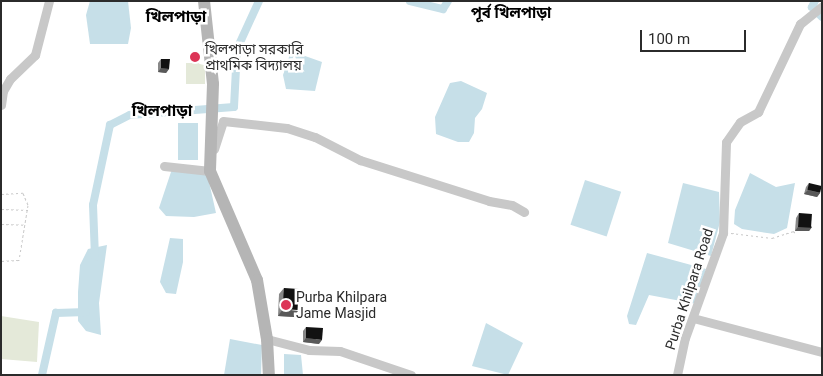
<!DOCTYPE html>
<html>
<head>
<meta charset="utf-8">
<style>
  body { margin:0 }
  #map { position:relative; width:823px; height:376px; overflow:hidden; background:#fff; font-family:Roboto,"Noto Sans Bengali",sans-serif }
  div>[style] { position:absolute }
  .green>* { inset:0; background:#e4e9d9; transform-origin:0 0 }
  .water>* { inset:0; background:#c6dfe8; transform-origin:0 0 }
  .canal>* { height:8px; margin:-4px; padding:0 4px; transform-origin:4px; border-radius:4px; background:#c6dfe8 }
  .path>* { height:1px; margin-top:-0.5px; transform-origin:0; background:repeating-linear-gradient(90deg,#c8c8c8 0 2.5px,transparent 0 5px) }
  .street>* { height:9px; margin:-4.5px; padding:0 4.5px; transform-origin:4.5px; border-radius:4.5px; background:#c8c8c8 }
  .secondary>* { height:12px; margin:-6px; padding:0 6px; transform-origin:6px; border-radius:6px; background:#b5b5b5 }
  .wall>* { inset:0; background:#888 }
  .shaded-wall>* { inset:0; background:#595959 }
  .building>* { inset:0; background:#121212; transform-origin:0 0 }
  .dots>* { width:14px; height:14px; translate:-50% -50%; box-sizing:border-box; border:2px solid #fff; border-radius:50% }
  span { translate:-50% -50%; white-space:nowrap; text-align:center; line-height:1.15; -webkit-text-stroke:5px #fff; paint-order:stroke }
  .poi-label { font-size:14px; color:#2b2b2b }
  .left { translate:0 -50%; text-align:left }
  .street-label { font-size:14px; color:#2b2b2b }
  .neighbourhood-label { font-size:15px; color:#000; font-weight:700 }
  .quarter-label { font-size:16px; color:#000; font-weight:700 }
  .frame { position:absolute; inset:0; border:2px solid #2b2b2b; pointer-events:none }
  .scale { position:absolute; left:640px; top:30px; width:106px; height:22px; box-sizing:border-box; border:2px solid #2b2b2b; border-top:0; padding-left:6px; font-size:15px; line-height:18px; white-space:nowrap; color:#2b2b2b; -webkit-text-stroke:4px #fff; paint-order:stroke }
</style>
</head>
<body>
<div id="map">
  <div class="green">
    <i style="left:186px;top:63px;width:19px;height:21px"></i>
    <i style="clip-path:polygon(1px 316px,39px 322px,37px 362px,1px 359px)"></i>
  </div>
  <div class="water">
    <i style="clip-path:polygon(90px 1px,128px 1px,131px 28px,128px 44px,90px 44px,86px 15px)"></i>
    <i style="clip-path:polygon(291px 51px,322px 62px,315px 91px,286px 89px,283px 75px)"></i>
    <i style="clip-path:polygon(461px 81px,487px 93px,482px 109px,475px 118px,474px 133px,469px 142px,458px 142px,436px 134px,435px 117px,450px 83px)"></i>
    <i style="left:178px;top:123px;width:20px;height:37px"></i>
    <i style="clip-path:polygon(172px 169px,207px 173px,216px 213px,194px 217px,166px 216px,159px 208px)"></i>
    <i style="clip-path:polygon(750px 173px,776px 187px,795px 183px,787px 228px,774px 234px,742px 229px,734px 224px,735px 210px)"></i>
    <i style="left:585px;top:180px;width:38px;height:47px;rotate:18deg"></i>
    <i style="clip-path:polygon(683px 183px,719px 192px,720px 222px,711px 256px,668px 243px)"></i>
    <i style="clip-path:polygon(170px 238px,183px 239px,183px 262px,176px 294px,166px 293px,160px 282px)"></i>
    <i style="clip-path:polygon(107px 245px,99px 303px,101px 335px,86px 331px,78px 321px,78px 292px,80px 265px,88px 249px)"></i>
    <i style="clip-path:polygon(647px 253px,706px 269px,697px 304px,649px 295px,636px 325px,629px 324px,627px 316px)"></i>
    <i style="clip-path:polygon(486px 323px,523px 343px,508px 375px,472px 366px)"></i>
    <i style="clip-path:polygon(230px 339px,262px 345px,261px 375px,224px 375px)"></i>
    <i style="clip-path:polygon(284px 354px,301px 355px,303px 375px,284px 375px)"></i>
  </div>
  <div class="canal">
    <i style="left:410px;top:1px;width:34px;rotate:14deg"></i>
    <i style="left:443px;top:9px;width:9px;rotate:-58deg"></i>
    <i style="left:815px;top:1px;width:7px;rotate:117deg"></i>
    <i style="left:812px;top:7px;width:14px;rotate:45deg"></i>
    <i style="left:95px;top:257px;width:52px;rotate:-92.2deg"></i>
    <i style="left:93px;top:205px;width:82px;rotate:-78deg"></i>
    <i style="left:110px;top:125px;width:22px;rotate:-27deg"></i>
    <i style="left:130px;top:115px;width:104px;rotate:-4.4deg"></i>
    <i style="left:234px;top:107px;width:58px;rotate:-87deg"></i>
    <i style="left:237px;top:49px;width:53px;rotate:-65.4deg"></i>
    <i style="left:42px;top:375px;width:64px;rotate:-77.3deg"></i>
    <i style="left:56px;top:313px;width:30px;rotate:-2deg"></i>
  </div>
  <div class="path">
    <i style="left:1px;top:194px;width:22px;rotate:-3deg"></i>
    <i style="left:23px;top:193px;width:13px;rotate:67deg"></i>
    <i style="left:28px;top:205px;width:56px;rotate:99.3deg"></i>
    <i style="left:19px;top:260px;width:18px;rotate:177deg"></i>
    <i style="left:1px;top:209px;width:27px;rotate:2deg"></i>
    <i style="left:1px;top:224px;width:24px;rotate:2deg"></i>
    <i style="left:731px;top:233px;width:41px;rotate:7deg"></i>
    <i style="left:772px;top:238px;width:22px;rotate:-18deg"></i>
    <i style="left:793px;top:231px;width:4px;rotate:34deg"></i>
  </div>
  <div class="street">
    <i style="left:1px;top:105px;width:14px;rotate:-82deg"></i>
    <i style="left:3px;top:91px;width:14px;rotate:-60deg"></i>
    <i style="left:10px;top:79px;width:35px;rotate:-44deg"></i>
    <i style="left:35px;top:55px;width:56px;rotate:-75.5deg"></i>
    <i style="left:214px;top:149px;width:29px;rotate:-72deg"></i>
    <i style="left:223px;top:121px;width:64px;rotate:6.2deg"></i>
    <i style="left:287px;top:128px;width:29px;rotate:18deg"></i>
    <i style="left:315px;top:137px;width:51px;rotate:27.1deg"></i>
    <i style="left:360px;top:160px;width:135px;rotate:17.6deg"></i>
    <i style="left:489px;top:201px;width:23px;rotate:10deg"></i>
    <i style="left:512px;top:205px;width:14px;rotate:30deg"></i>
    <i style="left:164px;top:166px;width:46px;rotate:6.2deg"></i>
    <i style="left:693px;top:318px;width:133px;rotate:14.8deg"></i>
    <i style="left:267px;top:339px;width:43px;rotate:14.7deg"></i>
    <i style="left:309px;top:350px;width:31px;rotate:2deg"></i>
    <i style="left:340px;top:351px;width:75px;rotate:18.7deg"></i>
    <i style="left:677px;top:375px;width:38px;rotate:-78deg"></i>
    <i style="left:685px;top:338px;width:112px;rotate:-70.1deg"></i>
    <i style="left:723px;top:233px;width:91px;rotate:-88.1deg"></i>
    <i style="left:726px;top:142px;width:24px;rotate:-55deg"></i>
    <i style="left:740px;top:122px;width:21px;rotate:-29deg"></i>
    <i style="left:758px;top:112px;width:98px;rotate:-64.5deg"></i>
    <i style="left:800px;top:24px;width:28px;rotate:-39deg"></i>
  </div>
  <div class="secondary">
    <i style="left:204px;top:1px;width:83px;rotate:83.8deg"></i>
    <i style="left:213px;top:84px;width:87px;rotate:92deg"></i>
    <i style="left:210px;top:171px;width:119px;rotate:66.7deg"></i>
    <i style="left:257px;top:280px;width:60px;rotate:80.4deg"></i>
    <i style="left:267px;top:339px;width:36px;rotate:87deg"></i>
  </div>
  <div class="wall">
    <i style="clip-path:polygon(161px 59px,169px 69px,166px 73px,158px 72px,158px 63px)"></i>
    <i style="clip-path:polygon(809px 183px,820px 193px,817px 197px,804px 194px,806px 187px)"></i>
    <i style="clip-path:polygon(799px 213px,812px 227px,809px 231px,795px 231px,796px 218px)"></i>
    <i style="clip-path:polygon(284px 288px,294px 317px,278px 316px,279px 294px)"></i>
    <i style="clip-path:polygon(306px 327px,319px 344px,303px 342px,303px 331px)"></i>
  </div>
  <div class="shaded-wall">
    <i style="clip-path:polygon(161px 68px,169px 69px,166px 73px,158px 72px)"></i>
    <i style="clip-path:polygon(808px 190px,820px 193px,817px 197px,804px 194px)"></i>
    <i style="clip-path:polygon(798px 227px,812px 227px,809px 231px,795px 231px)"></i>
    <i style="clip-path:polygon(283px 309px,298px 311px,294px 317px,278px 316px)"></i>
    <i style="clip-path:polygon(306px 338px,322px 340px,319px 344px,303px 342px)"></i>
  </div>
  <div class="building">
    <i style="clip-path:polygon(161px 59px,170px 59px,169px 69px,161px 68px)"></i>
    <i style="left:809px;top:183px;width:13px;height:7px;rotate:13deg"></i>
    <i style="left:799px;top:213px;width:13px;height:14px;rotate:4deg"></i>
    <i style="left:284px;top:288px;width:15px;height:21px;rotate:4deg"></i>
    <i style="clip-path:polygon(306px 327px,323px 328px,322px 340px,306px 338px)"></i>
  </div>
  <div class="dots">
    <i style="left:195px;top:57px;background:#dc3456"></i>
    <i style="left:286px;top:305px;background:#dc3456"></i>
  </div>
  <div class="poi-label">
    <span class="left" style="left:205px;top:57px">খিলপাড়া সরকারি<br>প্রাথমিক বিদ্যালয়</span>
    <span class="left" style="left:296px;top:305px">Purba Khilpara<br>Jame Masjid</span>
  </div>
  <div class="street-label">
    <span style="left:689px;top:289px;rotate:-72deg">Purba Khilpara Road</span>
  </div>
  <div class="neighbourhood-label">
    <span style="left:511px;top:14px">পূর্ব খিলপাড়া</span>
  </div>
  <div class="quarter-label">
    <span style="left:176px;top:17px">খিলপাড়া</span>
    <span style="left:162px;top:111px">খিলপাড়া</span>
  </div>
  <div class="frame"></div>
  <div class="scale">100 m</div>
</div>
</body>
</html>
